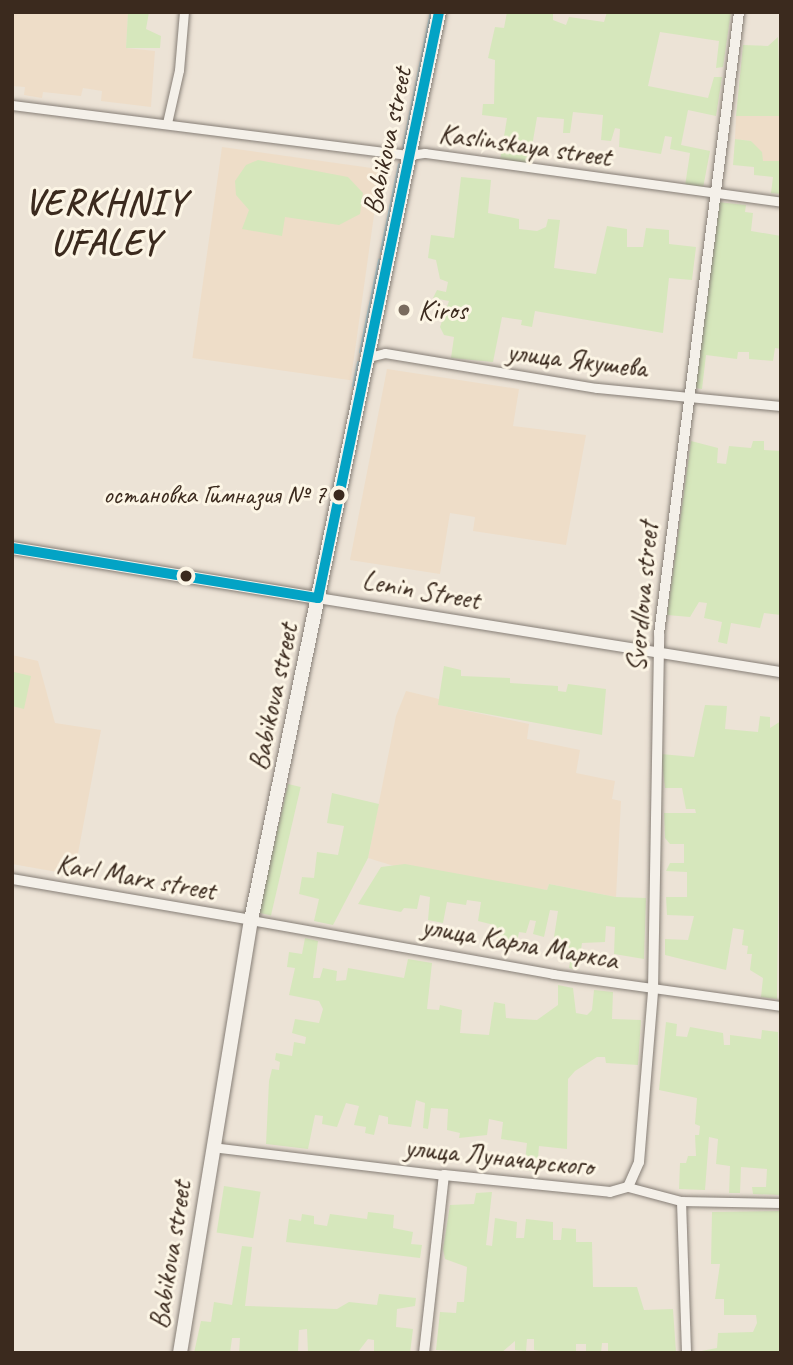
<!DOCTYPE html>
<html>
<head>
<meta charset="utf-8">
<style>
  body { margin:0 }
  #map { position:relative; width:793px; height:1365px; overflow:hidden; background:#ece3d6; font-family:Caveat,sans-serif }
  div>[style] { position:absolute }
  .built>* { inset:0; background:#eeddc8; transform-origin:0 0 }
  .green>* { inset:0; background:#d6e7bc; transform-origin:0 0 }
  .stream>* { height:2.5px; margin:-1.25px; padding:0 1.25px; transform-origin:1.25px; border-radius:1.25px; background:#aad8e7 }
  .roads { filter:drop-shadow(0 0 2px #867e76) drop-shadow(0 0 2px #867e76) }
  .minor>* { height:9px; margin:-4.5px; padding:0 4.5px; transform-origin:4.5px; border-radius:4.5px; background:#f4f0e9 }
  .tertiary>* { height:10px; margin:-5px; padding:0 5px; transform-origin:5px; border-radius:5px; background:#f4f0e9 }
  .secondary>* { height:12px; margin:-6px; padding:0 6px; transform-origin:6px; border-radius:6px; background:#f4f0e9 }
  .primary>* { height:14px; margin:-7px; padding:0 7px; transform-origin:7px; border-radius:7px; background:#f4f0e9 }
  .bus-1>* { height:10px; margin:-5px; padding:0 5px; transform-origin:5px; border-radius:5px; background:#03a3c5 }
  .dots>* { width:19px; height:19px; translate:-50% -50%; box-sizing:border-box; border:4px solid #fcf5e5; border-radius:50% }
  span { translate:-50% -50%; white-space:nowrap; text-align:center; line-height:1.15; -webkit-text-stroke:6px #fcf5e5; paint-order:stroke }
  .bus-label { font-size:26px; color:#3b2a1e }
  .right { translate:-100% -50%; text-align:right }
  .street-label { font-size:28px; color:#3b2a1e }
  .poi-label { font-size:28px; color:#3b2a1e }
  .left { translate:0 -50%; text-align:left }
  .district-label { font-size:35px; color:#3b2a1e; font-weight:700; letter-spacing:2px }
  .frame { position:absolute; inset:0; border:14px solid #3b2a1e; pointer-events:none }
</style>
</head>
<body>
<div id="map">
  <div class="built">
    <i style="clip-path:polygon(12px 12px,128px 12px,126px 48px,155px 51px,151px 107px,101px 101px,102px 91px,83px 88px,81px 96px,43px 92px,42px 98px,24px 95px,25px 87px,12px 86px)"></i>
    <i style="clip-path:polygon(736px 116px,781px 116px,781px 161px,763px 161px,751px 141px,735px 139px)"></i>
    <i style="left:222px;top:147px;width:160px;height:213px;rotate:8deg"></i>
    <i style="clip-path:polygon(387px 369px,519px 389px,513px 426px,586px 435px,566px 545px,473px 531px,475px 517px,450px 513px,440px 574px,350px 560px)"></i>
    <i style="clip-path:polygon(12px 655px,38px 661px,55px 723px,101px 730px,74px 875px,12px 864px)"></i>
    <i style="clip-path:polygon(406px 691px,439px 699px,439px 705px,529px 724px,527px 739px,580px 750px,576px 773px,615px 781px,612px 799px,621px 801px,616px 897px,549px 884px,547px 890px,394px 866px,368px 858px,396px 716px)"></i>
  </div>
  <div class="green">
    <i style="clip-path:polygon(128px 12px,149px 12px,146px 29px,161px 36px,160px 48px,126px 48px)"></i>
    <i style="clip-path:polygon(507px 12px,553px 12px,553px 20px,566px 25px,569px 17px,604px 22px,607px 12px,731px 12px,723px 67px,716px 68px,719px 41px,660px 32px,648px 86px,708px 98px,714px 77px,722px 77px,716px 116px,688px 110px,681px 145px,710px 151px,703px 188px,685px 186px,690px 153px,670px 149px,672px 137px,665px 136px,661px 154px,619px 147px,620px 129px,615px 128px,611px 141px,601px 140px,603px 115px,573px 112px,570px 133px,563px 133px,564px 119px,537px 117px,529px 164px,500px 161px,507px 118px,482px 115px,483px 104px,494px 104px,495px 60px,488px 58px,495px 27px,504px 28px)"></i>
    <i style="clip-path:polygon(778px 37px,781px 116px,736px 116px,743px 45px,768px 46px)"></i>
    <i style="clip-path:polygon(735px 139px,751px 141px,762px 152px,763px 161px,781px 161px,781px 194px,771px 193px,773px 177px,754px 175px,754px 167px,733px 165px)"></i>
    <i style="clip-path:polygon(258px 160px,348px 177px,363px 193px,360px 214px,339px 225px,285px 217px,282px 236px,242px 229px,249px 210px,236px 195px,235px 181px,246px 165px)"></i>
    <i style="clip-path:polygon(461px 177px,491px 180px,488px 213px,519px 219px,519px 229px,537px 231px,546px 227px,548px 219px,560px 220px,554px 268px,596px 274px,607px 226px,627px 229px,627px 247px,643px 247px,646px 228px,669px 230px,669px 244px,696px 247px,692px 280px,669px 278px,663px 333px,535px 311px,532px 327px,521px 325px,522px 320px,502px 317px,493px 362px,451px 358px,454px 337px,444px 335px,440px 327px,449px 301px,433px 298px,437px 290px,446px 292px,448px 282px,440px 279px,436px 260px,428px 258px,431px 235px,454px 238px)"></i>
    <i style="clip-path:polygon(718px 202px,746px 205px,745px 212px,753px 213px,751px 231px,781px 236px,781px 349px,775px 348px,773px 361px,749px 359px,749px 352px,738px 352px,737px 359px,706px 355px,702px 389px,695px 388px)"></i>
    <i style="clip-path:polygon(691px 441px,718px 448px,717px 463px,726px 464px,729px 446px,751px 448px,753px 441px,764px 441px,764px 450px,781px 451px,781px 615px,764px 613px,760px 628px,731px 623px,727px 644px,718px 642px,722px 622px,704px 618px,707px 603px,699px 602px,690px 617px,667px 615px)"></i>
    <i style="clip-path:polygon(444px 666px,461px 670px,461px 676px,510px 678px,510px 683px,558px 686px,558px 691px,566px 692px,568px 684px,606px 689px,602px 735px,438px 705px)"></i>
    <i style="clip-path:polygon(14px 672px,31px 676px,24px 709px,12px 706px)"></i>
    <i style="clip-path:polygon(705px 705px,727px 706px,725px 729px,758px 732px,760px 716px,770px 717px,770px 728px,781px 721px,777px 999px,761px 997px,763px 978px,750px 970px,752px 954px,747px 954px,748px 946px,742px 945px,744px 930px,733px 928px,726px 970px,665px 955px,665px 939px,688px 940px,694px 916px,667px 915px,666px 897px,687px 897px,687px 872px,666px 871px,670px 863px,684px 863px,684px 844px,670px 844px,665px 838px,664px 813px,696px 813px,695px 809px,686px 809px,682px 788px,665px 788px,661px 754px,694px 757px)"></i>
    <i style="left:288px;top:784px;width:13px;height:132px;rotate:13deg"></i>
    <i style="clip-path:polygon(332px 793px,379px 804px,368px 858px,333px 925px,314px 921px,319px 899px,299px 894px,302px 877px,314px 878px,317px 852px,338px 855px,344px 826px,327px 823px)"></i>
    <i style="clip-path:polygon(405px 864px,547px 890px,549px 884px,616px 897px,646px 898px,644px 959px,614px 954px,615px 927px,606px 926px,605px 942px,582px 943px,578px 970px,569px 968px,572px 950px,554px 937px,558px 911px,550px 910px,544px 937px,533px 934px,536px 921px,530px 920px,526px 933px,519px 932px,517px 942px,493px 937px,494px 925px,478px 921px,481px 902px,467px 900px,466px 905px,447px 902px,443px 923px,428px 920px,430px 897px,420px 895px,417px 909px,404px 908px,401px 912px,358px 904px,381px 867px)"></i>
    <i style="clip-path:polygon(305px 938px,318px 941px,313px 978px,320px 978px,323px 968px,337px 971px,336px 981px,346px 980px,348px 968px,404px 978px,408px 959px,432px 963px,427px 1009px,439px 1010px,440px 1005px,462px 1010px,460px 1033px,489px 1035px,494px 1002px,505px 1004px,506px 1018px,537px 1020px,558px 1005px,558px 985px,573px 988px,576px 1013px,587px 1015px,592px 1010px,594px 990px,613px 992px,612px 1019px,641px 1020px,638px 1065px,606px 1063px,605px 1057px,597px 1057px,575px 1071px,568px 1079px,567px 1149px,539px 1146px,537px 1171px,524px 1170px,527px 1143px,501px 1139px,503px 1122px,489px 1119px,487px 1135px,459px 1138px,460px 1133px,447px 1130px,448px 1109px,431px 1108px,428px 1129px,423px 1128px,425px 1103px,416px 1100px,411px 1127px,388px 1124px,388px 1117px,379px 1115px,374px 1135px,365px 1133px,366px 1127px,354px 1125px,359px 1106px,346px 1103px,337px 1127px,322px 1124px,323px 1116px,315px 1115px,308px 1149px,266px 1144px,269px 1081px,272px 1069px,279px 1070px,280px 1062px,275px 1060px,276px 1053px,292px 1056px,294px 1042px,305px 1044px,306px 1037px,292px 1033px,295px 1019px,319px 1023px,323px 1009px,319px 1001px,289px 995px,295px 968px,287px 967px,289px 952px,302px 954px)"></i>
    <i style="clip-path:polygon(666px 1022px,677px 1024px,676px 1036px,687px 1037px,690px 1027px,723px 1033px,724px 1045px,730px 1045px,730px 1035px,761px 1039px,762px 1030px,778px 1032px,781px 1195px,753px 1194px,752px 1187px,766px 1187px,767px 1169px,741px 1167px,740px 1193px,729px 1193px,730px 1166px,716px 1164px,718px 1139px,709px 1137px,705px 1190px,679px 1189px,680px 1163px,686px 1163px,688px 1156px,696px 1156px,695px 1135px,699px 1135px,700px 1126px,695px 1124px,697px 1098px,659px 1090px)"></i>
    <i style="left:224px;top:1186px;width:37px;height:47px;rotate:9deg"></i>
    <i style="clip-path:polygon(492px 1192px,486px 1245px,492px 1246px,495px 1218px,517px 1222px,516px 1238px,524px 1238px,526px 1219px,553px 1222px,553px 1240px,561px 1240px,562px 1228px,576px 1229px,576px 1242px,592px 1242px,593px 1287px,637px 1287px,644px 1310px,673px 1309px,676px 1353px,608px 1353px,608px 1343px,602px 1343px,601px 1353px,586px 1353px,586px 1344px,576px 1344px,576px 1353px,557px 1353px,534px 1350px,534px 1339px,527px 1339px,526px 1351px,515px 1350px,515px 1341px,501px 1353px,436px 1350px,440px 1312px,456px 1313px,457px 1302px,464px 1302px,467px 1267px,445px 1259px,443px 1249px,450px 1205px,474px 1204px,476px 1193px)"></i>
    <i style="clip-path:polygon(781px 1211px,781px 1353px,691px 1353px,717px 1348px,718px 1333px,753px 1332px,757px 1323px,756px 1315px,724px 1315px,724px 1299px,715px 1299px,720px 1264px,711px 1264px,712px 1212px)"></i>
    <i style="clip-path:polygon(368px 1212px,394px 1215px,393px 1228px,413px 1232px,411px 1244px,422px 1245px,420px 1258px,286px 1242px,289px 1219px,301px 1221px,302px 1214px,314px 1216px,314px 1224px,327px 1226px,330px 1214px,367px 1219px)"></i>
    <i style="clip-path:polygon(242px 1246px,252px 1247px,245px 1306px,337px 1309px,349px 1302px,377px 1305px,379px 1294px,416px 1298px,415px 1306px,397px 1309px,396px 1327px,413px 1329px,410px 1353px,374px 1353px,374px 1340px,368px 1339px,358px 1352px,308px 1353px,307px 1329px,299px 1330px,298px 1353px,239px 1353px,240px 1338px,232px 1338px,230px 1353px,194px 1353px,201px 1321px,211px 1322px,214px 1302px,232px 1305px)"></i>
  </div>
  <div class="stream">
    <i style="left:403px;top:148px;width:139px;rotate:-78.4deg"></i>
    <i style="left:381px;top:251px;width:88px;rotate:-78.2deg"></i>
    <i style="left:360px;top:352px;width:94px;rotate:-78.3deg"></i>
    <i style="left:353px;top:386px;width:24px;rotate:-78deg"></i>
  </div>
  <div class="roads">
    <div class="minor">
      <i style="left:12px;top:105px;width:401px;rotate:7.2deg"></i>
      <i style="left:410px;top:155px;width:15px;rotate:-8deg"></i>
      <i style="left:425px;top:153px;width:359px;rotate:7.8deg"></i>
      <i style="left:167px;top:123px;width:54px;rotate:-77.2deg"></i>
      <i style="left:179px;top:70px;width:58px;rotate:-85.1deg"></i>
      <i style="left:369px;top:357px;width:16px;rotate:-14deg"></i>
      <i style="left:385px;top:353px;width:215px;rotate:9.4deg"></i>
      <i style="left:597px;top:388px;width:185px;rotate:5.6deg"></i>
      <i style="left:251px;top:920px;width:307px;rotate:10.1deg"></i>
      <i style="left:553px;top:974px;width:230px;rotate:8deg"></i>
      <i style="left:212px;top:1147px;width:234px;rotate:6.9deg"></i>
      <i style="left:628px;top:1187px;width:55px;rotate:14.8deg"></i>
      <i style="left:681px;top:1201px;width:100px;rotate:1.1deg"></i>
      <i style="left:681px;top:1201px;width:152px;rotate:88.1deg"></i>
    </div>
    <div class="tertiary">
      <i style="left:318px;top:598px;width:469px;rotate:9.1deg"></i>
      <i style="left:12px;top:879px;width:242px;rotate:9.7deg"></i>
      <i style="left:424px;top:1353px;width:179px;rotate:-83.6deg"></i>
      <i style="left:444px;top:1175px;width:167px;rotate:5.8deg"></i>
      <i style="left:610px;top:1192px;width:19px;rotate:-16deg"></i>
      <i style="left:628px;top:1187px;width:27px;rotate:-66deg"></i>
      <i style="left:639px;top:1162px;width:173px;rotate:-85.3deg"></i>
      <i style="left:653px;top:990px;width:356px;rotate:-89deg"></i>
      <i style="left:659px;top:634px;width:627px;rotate:-82.67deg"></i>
    </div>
    <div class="secondary">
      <i style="left:12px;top:548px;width:310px;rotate:9.3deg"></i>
    </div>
    <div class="primary">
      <i style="left:180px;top:1353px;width:439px;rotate:-80.7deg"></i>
      <i style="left:251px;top:920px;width:927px;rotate:-78.3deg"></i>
    </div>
  </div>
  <div class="bus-1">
    <i style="left:12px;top:548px;width:310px;rotate:9.3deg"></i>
    <i style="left:318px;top:598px;width:598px;rotate:-78.33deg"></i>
  </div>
  <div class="dots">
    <i style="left:404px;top:310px;background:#796b5e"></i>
    <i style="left:339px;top:495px;background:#3b2a1e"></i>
    <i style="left:186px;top:576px;background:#3b2a1e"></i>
  </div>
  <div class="bus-label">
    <span class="right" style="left:326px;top:495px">остановка Гимназия № 7</span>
  </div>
  <div class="street-label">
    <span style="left:387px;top:141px;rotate:-78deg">Babikova street</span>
    <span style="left:525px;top:145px;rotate:8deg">Kaslinskaya street</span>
    <span style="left:577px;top:360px;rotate:7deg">улица Якушева</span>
    <span style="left:421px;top:590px;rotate:10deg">Lenin Street</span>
    <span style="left:642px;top:597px;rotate:-85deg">Sverdlova street</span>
    <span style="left:273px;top:697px;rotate:-78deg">Babikova street</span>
    <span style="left:136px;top:877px;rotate:10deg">Karl Marx street</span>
    <span style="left:520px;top:943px;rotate:10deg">улица Карла Маркса</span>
    <span style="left:499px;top:1157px;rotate:6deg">улица Луначарского</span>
    <span style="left:170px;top:1255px;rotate:-81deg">Babikova street</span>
  </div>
  <div class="poi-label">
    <span class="left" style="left:418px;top:310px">Kiros</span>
  </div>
  <div class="district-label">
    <span style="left:106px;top:223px">VERKHNIY<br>UFALEY</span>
  </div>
  <div class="frame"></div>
</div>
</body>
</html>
